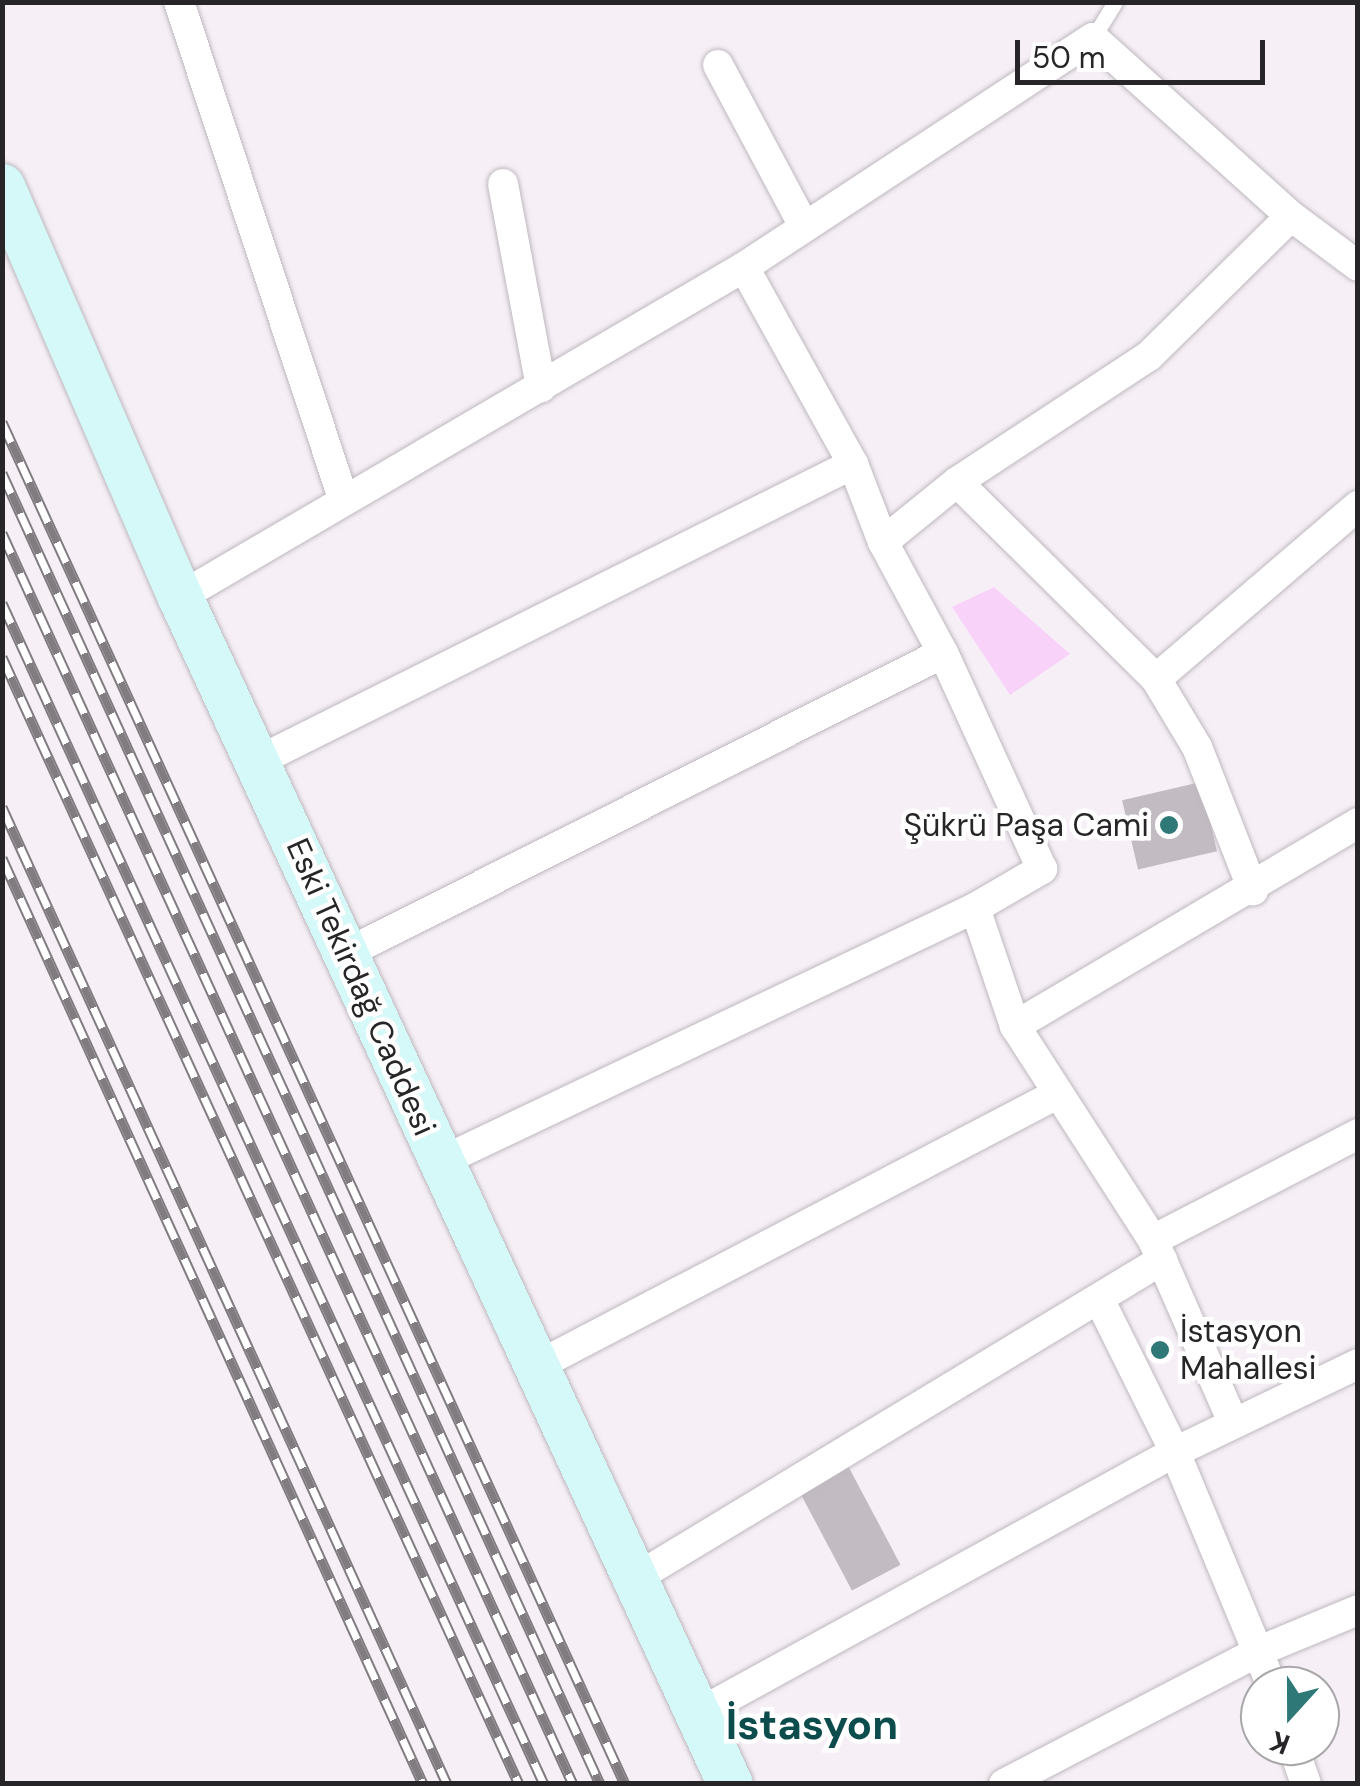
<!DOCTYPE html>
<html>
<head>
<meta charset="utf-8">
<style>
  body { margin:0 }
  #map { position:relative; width:1360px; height:1786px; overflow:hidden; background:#f6f0f6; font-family:"DM Sans",sans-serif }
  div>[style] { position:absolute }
  .green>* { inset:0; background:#f9d2fa }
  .building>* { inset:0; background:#c2bcc2; transform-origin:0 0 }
  .roads { filter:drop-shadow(0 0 2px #beb8be) drop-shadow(0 0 2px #beb8be) }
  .lane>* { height:15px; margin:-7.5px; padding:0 7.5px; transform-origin:7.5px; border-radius:7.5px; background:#fff }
  .street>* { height:30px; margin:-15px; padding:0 15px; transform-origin:15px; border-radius:15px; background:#fff }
  .secondary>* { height:45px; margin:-22.5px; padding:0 22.5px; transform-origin:22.5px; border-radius:22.5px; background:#d5f9f9 }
  .rail>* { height:11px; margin-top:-5.5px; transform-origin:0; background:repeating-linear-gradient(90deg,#fff 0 22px,#807c80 0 44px); box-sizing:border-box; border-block:2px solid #807c80 }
  .dots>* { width:28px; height:28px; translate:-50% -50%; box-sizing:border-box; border:5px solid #fff; border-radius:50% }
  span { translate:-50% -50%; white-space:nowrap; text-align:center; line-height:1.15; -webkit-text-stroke:9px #fff; paint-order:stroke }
  .poi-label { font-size:32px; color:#272527 }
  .right { translate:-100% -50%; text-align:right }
  .left { translate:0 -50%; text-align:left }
  .street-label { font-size:32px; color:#272527 }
  .district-label { font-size:42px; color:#0d4c4c; font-weight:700 }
  .frame { position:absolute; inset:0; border:5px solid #272527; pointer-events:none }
  .north { position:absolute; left:1240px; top:1666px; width:100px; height:100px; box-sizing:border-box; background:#fff; border:2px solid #a9a8a9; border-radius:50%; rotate:201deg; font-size:28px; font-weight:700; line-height:40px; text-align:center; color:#272527 }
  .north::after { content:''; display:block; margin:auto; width:35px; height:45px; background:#2e7877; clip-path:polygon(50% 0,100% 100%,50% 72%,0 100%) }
  .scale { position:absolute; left:1015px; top:40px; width:250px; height:45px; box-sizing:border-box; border:5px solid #272527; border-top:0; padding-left:12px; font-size:30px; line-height:35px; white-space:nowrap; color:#272527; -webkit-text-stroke:8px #fff; paint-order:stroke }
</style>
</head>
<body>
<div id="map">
  <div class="green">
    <i style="clip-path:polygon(994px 587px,1070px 654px,1010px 695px,952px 607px)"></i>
  </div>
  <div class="building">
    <i style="left:1201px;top:782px;width:71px;height:81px;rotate:77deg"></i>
    <i style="left:847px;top:1464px;width:114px;height:55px;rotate:62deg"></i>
  </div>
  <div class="roads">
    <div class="lane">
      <i style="left:1093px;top:38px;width:42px;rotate:-58.6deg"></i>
    </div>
    <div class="street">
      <i style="left:179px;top:2px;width:522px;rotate:71.7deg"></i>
      <i style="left:718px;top:65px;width:183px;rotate:61.9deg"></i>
      <i style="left:503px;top:184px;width:207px;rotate:79.4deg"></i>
      <i style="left:957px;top:482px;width:280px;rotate:44.7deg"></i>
      <i style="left:1156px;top:679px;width:79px;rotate:58.9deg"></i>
      <i style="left:1197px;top:747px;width:154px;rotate:68.6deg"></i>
      <i style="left:883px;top:542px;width:95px;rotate:-39deg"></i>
      <i style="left:957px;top:482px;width:230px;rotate:-33.3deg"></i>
      <i style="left:1149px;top:356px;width:199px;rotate:-44.6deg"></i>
      <i style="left:180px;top:597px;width:653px;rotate:-30.33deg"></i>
      <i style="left:744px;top:267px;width:417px;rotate:-33.3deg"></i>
      <i style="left:1093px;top:38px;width:266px;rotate:42deg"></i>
      <i style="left:1291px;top:216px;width:84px;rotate:36.7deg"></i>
      <i style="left:1156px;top:679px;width:266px;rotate:-40.6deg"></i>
      <i style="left:260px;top:760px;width:663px;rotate:-26.53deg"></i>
      <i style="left:975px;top:908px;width:125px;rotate:71.3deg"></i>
      <i style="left:1015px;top:1026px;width:255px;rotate:57.2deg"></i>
      <i style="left:1153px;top:1240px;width:199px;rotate:66.3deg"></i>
      <i style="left:345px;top:954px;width:669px;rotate:-26.72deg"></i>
      <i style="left:1015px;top:1026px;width:399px;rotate:-30.6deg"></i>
      <i style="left:440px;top:1162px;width:592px;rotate:-25.4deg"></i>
      <i style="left:975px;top:908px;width:78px;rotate:-30.2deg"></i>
      <i style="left:1042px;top:869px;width:238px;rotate:-114.6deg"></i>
      <i style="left:943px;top:653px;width:126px;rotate:-118.4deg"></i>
      <i style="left:883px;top:542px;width:84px;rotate:-111deg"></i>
      <i style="left:853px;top:464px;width:225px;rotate:-119deg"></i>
      <i style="left:1153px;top:1240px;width:231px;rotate:-27.3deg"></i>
      <i style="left:1101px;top:1303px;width:166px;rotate:63.6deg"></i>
      <i style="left:1175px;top:1452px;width:253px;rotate:67.5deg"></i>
      <i style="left:537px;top:1366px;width:587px;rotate:-27.61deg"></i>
      <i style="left:636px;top:1578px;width:615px;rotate:-31.16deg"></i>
      <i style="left:699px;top:1713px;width:543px;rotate:-28.74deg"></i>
      <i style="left:1175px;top:1452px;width:203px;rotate:-25.7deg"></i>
      <i style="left:1293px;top:1746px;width:40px;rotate:71.1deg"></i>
      <i style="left:1004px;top:1784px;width:288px;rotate:-27.5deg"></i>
      <i style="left:1259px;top:1651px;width:107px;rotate:-22.5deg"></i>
    </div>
    <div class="secondary">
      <i style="left:2px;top:186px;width:448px;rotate:66.6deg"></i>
      <i style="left:180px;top:597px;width:1308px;rotate:65.14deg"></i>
    </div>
  </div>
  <div class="rail">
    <i style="left:2px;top:422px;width:1498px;rotate:65.42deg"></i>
    <i style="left:2px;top:473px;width:1441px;rotate:65.48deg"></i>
    <i style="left:2px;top:533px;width:1375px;rotate:65.47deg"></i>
    <i style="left:2px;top:603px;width:1299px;rotate:65.35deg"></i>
    <i style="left:2px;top:657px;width:1240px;rotate:65.36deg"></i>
    <i style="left:2px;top:807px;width:1074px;rotate:65.51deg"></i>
    <i style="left:2px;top:858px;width:1017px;rotate:65.55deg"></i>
  </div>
  <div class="dots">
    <i style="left:1169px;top:825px;background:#2e7877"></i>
    <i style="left:1160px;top:1350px;background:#2e7877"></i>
  </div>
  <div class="poi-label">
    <span class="right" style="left:1149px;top:825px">Şükrü Paşa Cami</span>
    <span class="left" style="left:1180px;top:1350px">İstasyon<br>Mahallesi</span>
  </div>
  <div class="street-label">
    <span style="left:361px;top:987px;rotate:66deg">Eski Tekirdağ Caddesi</span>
  </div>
  <div class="district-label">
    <span style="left:812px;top:1725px">İstasyon</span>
  </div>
  <div class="frame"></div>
  <div class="north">K</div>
  <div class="scale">50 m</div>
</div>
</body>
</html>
